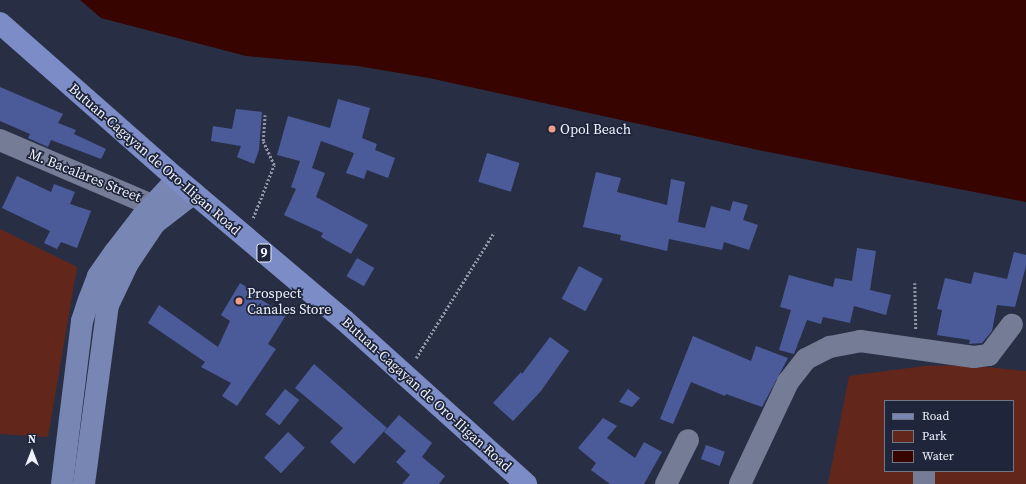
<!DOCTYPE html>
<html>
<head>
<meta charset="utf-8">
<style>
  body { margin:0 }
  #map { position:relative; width:1026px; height:484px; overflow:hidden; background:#282f45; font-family:"Source Serif 4",serif }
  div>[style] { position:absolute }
  .green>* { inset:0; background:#62271a }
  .water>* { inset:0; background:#370400 }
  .building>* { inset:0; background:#4b5b9a; transform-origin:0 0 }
  .path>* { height:2.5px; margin-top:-1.25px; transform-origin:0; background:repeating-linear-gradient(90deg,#9197a7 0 2px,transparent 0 4px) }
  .minor>* { height:22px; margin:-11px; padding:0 11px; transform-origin:11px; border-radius:11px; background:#747c96 }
  .major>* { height:22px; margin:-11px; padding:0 11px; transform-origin:11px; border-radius:11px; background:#7886b3 }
  .highway>* { height:22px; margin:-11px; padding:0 11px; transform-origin:11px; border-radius:11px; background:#7b8cc7 }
  .dots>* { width:11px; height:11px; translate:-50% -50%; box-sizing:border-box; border:2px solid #1f253a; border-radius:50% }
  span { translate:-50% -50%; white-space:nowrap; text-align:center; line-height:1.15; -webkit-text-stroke:3.5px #1f253a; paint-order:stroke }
  .shield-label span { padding:1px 3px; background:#1f253a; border:1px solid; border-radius:3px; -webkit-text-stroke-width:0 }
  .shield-label { font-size:13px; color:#eff3fe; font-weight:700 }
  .poi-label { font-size:14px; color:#eff3fe }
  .left { translate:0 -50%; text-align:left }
  .street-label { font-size:14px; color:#eff3fe }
  .legend { position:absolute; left:884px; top:400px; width:130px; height:72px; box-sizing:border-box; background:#1f253a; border:1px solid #727788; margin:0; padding:5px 7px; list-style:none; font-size:12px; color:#eff3fe }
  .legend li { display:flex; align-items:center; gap:8px; height:20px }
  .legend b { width:20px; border:1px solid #727788 }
  .north { position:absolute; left:12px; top:432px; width:40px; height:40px; -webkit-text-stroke:3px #1f253a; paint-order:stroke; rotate:0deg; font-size:11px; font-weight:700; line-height:16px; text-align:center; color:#eff3fe }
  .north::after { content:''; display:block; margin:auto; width:14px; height:18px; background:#eff3fe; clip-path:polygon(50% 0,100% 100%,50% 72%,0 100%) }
</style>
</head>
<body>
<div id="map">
  <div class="green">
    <i style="clip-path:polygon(0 229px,77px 267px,48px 437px,0 434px)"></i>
    <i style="clip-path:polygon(evenodd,967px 365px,1026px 371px,1026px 484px,828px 484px,849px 376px,924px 366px,967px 365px,885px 401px,1013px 401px,1013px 471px,885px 471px,885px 401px)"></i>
  </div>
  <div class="water">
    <i style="clip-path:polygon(80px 0,1026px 0,1026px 202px,763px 151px,429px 78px,358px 66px,246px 56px,101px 18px)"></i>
  </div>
  <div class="building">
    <i style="clip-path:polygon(0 87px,63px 114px,58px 123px,76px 130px,74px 134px,106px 149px,101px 159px,51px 140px,48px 147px,28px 138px,30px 134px,0 121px)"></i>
    <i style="clip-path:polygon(338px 99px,370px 108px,362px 138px,377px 144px,375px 150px,395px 158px,388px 178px,367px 170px,364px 179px,346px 173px,354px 153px,321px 141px,312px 168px,325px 173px,316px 197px,368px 225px,351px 254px,321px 237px,323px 233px,284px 215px,296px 189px,291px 187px,300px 161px,277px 155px,288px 116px,330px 128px)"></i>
    <i style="clip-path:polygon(236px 109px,262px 112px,259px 150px,254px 164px,237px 157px,241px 146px,211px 141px,213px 126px,232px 129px)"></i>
    <i style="left:487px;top:153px;width:34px;height:30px;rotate:17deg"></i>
    <i style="clip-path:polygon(596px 172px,621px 178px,617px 192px,667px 205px,671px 179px,685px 182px,678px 222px,705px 228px,711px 206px,730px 211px,733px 201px,748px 205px,743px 220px,758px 225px,749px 250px,724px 242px,722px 250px,669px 239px,667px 251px,620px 240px,621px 235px,583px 227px)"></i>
    <i style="clip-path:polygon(17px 176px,51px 192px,54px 184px,75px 192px,70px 204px,91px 211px,77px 248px,61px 242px,57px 249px,44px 243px,50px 231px,2px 208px)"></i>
    <i style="clip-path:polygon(857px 248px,876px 251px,870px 290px,891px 295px,886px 315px,854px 306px,850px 323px,823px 317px,821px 324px,807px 320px,794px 354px,779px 350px,791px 310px,780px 307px,789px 275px,833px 287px,835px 278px,852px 281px)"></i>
    <i style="clip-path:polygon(1014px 252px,1026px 255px,1026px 266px,1015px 307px,997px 305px,992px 331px,982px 343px,969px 344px,970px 340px,937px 335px,942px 310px,937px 309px,945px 278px,971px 284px,974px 272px,1007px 279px)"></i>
    <i style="left:357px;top:258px;width:20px;height:21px;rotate:30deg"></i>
    <i style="left:579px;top:266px;width:27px;height:37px;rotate:28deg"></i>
    <i style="clip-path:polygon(240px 283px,257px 293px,255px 296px,286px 315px,268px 344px,276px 349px,237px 406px,222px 396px,231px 383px,201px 367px,205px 362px,148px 323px,159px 305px,218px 347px,230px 321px,221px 315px)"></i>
    <i style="clip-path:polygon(693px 336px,751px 361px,756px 346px,788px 358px,762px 407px,726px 394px,725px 396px,691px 382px,673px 424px,660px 419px)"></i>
    <i style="clip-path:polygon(550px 337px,569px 351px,541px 391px,513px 421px,493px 403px,521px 372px,522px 374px)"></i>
    <i style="clip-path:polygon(314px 364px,387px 428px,354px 464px,330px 442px,343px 428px,295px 388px)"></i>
    <i style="left:285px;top:389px;width:18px;height:32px;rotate:38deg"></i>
    <i style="clip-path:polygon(628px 389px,640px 398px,632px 407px,619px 402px)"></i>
    <i style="clip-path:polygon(399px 415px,432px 443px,422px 457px,445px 476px,439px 484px,402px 484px,410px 475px,396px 462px,406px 451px,384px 432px)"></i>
    <i style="clip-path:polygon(603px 418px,617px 426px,607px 438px,635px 458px,644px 442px,662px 452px,644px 484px,610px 484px,591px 470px,596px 463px,578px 448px)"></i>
    <i style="left:288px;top:432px;width:23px;height:35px;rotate:43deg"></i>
    <i style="left:706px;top:445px;width:20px;height:15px;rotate:20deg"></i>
  </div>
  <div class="path">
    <i style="left:253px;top:218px;width:57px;rotate:-68.4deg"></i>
    <i style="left:274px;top:165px;width:26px;rotate:-115deg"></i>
    <i style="left:263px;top:141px;width:26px;rotate:-86deg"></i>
    <i style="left:915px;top:283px;width:47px;rotate:88.8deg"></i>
    <i style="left:416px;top:358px;width:148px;rotate:-58.2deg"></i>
  </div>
  <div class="minor">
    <i style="left:0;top:140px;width:183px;rotate:23.2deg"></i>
    <i style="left:666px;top:484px;width:49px;rotate:-63.4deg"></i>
    <i style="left:740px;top:484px;width:113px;rotate:-64.8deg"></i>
    <i style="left:788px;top:382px;width:29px;rotate:-52deg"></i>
    <i style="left:806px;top:359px;width:27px;rotate:-27deg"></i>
    <i style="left:830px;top:347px;width:31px;rotate:-11deg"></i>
    <i style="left:860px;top:341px;width:115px;rotate:8deg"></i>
    <i style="left:974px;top:357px;width:15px;rotate:-8deg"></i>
    <i style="left:989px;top:355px;width:38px;rotate:-53deg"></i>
    <i style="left:924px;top:484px;width:13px;rotate:-90deg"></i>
  </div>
  <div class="major">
    <i style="left:62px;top:484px;width:164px;rotate:-83deg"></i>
    <i style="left:82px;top:321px;width:22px;rotate:-72deg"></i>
    <i style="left:89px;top:300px;width:26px;rotate:-69deg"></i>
    <i style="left:98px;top:276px;width:29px;rotate:-55deg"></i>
    <i style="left:115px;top:252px;width:44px;rotate:-52.4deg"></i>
    <i style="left:142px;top:217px;width:52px;rotate:-47.4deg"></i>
    <i style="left:84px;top:484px;width:181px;rotate:-82.4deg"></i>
    <i style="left:108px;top:305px;width:47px;rotate:-64.5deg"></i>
    <i style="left:128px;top:263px;width:48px;rotate:-56deg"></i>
    <i style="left:155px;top:223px;width:49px;rotate:-37.6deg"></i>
  </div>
  <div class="highway">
    <i style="left:0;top:23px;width:236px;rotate:41.4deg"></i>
    <i style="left:177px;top:179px;width:219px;rotate:40.2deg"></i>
    <i style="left:344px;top:320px;width:245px;rotate:42deg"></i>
  </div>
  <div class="dots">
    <i style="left:552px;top:129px;background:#f49e8a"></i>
    <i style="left:239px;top:301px;background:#f49e8a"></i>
  </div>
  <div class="shield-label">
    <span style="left:264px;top:253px">9</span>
  </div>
  <div class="poi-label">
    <span class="left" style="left:560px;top:129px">Opol Beach</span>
    <span class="left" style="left:247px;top:301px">Prospect<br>Canales Store</span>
  </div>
  <div class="street-label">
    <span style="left:155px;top:159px;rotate:41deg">Butuan-Cagayan de Oro-Iligan Road</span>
    <span style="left:85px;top:175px;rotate:22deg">M. Bacalares Street</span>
    <span style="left:427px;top:394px;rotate:42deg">Butuan-Cagayan de Oro-Iligan Road</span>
  </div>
  <ul class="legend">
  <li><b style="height:5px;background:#7886b3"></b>Road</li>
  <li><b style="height:11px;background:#62271a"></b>Park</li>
  <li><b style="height:11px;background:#370400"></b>Water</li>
  </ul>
  <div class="north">N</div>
</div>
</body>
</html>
